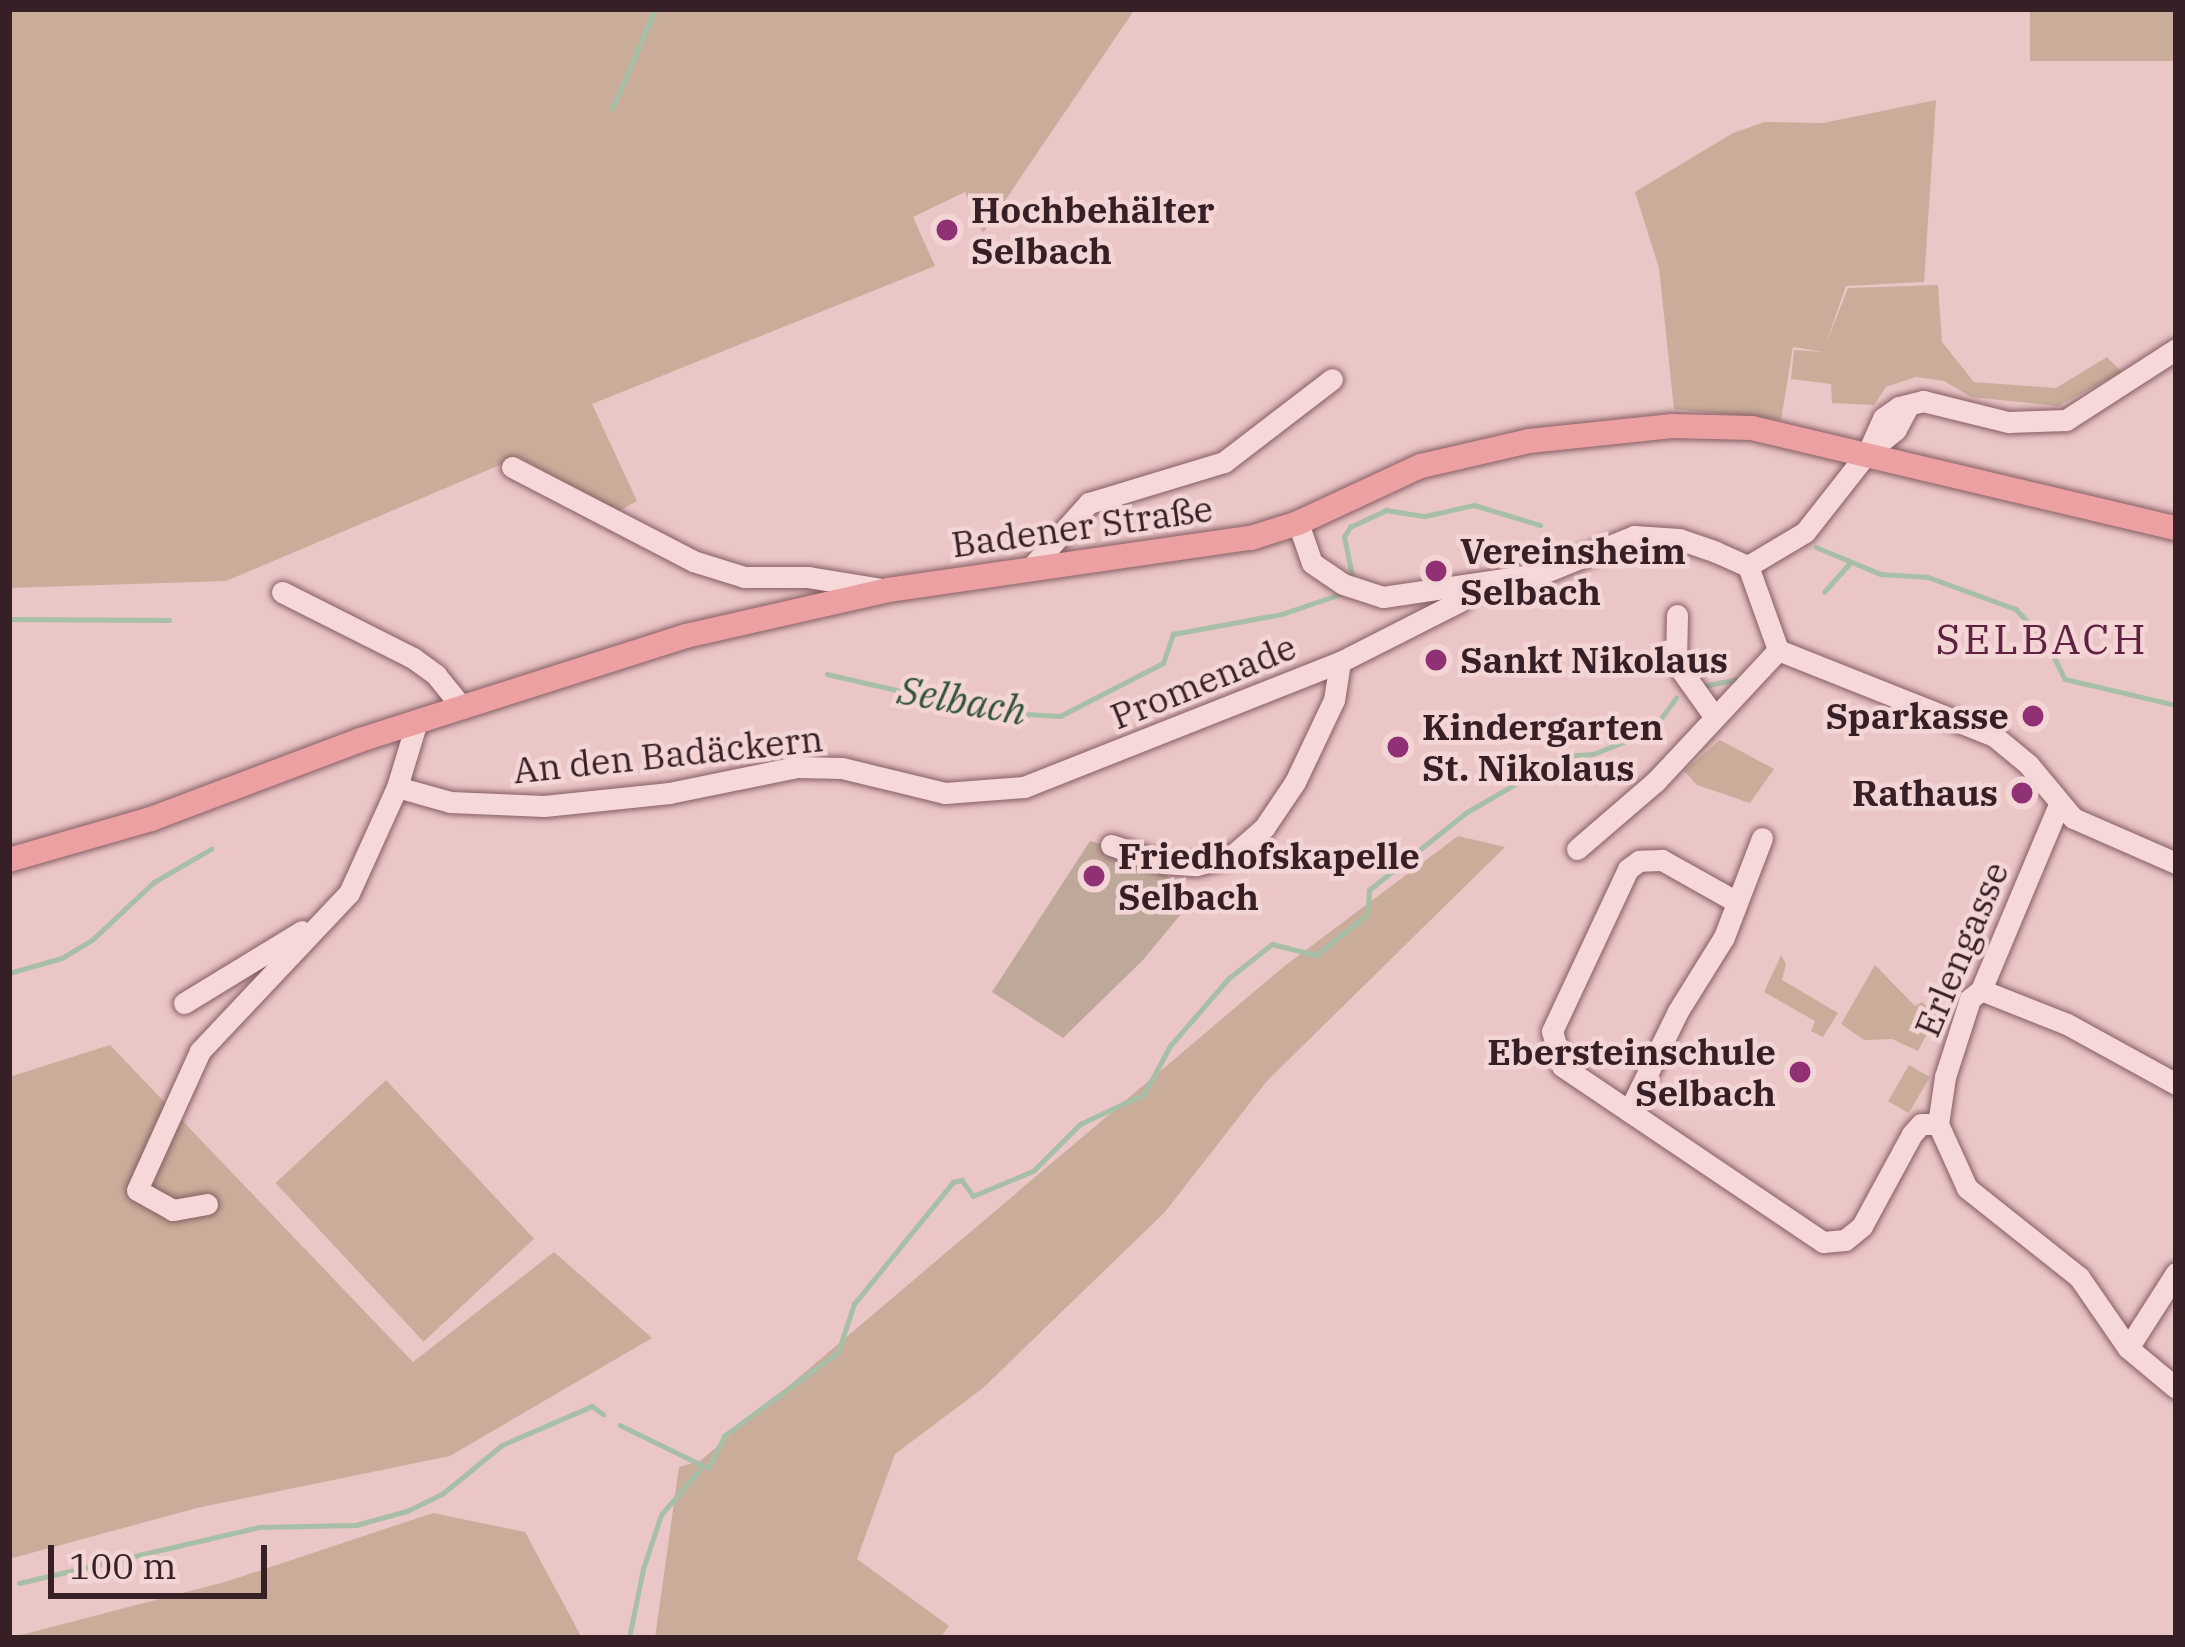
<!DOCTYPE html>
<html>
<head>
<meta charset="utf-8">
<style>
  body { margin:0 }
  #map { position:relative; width:2185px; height:1647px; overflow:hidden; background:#ebc6c6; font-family:"IBM Plex Serif",serif }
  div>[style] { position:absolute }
  .green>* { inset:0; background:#c9ad9a; transform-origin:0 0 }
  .cemetery>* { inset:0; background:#bea899 }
  .stream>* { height:4.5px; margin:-2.25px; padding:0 2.25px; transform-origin:2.25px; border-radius:2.25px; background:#a7bfa7 }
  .roads { filter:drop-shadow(0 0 3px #855d64) drop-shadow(0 0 3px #855d64) }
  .minor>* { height:21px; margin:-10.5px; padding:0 10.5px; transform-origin:10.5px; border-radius:10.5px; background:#f7d8d9 }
  .major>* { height:24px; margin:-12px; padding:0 12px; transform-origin:12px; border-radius:12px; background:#eca0a2 }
  .dots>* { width:33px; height:33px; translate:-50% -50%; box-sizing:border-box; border:6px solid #f3d5d5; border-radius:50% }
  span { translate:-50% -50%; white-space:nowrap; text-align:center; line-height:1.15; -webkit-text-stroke:9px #f3d5d5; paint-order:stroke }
  .poi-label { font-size:36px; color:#361f25; font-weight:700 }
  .left { translate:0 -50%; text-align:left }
  .right { translate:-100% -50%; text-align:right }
  .street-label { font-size:36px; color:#361f25 }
  .water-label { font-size:39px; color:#305538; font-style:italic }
  .quarter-label { font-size:42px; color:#602241; letter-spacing:3px }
  .frame { position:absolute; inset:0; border:12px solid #361f25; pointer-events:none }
  .scale { position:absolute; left:48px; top:1545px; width:219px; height:54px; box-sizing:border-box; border:6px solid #361f25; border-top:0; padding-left:15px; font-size:36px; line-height:42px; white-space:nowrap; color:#361f25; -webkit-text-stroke:9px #f3d5d5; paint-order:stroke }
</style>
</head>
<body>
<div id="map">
  <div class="green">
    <i style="clip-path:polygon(9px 9px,1135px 9px,983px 233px,965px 192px,913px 217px,935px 266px,592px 404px,637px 501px,619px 511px,519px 457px,226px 581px,9px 588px)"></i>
    <i style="left:2030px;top:9px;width:146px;height:52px"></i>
    <i style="clip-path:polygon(1936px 100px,1924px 282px,1846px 286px,1824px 349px,1848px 288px,1938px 285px,1942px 342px,1974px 382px,2056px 388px,2107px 357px,2122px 372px,2058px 406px,1971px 397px,1944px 381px,1916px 377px,1886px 387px,1874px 405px,1832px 403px,1831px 384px,1791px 379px,1794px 350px,1824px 352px,1793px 347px,1781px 420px,1674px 409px,1659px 268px,1635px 192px,1733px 133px,1765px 122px,1823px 123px)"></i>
    <i style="clip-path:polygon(1720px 740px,1774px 769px,1750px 803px,1697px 785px,1684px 771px)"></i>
    <i style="clip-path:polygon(1458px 836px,1505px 847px,1267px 1081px,1165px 1212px,983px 1388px,895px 1454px,857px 1559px,949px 1626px,940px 1638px,655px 1638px,679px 1467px,700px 1461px,1282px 968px)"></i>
    <i style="clip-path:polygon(1781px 955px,1786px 964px,1782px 980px,1838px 1013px,1823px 1037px,1811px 1031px,1815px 1021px,1764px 992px)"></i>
    <i style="clip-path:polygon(1875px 965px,1915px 1006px,1922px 1002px,1937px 1015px,1918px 1051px,1892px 1039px,1864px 1040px,1841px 1024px)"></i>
    <i style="clip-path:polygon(110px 1045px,413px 1362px,554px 1252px,652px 1338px,450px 1456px,197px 1508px,9px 1559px,9px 1077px)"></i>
    <i style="left:1909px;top:1065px;width:24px;height:42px;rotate:30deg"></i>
    <i style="left:386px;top:1080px;width:217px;height:151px;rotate:47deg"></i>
    <i style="clip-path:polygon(433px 1513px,525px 1532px,582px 1638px,9px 1638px,225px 1582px)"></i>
  </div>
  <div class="cemetery">
    <i style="clip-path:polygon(1090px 841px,1139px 854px,1195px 897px,1143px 960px,1063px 1038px,992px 992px)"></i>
  </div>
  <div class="stream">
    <i style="left:612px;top:109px;width:109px;rotate:-66.7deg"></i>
    <i style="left:1816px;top:547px;width:70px;rotate:22.6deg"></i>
    <i style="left:1881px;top:574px;width:47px;rotate:3.7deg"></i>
    <i style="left:1928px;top:577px;width:94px;rotate:20deg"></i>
    <i style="left:2016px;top:609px;width:45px;rotate:46.8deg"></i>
    <i style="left:2047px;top:642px;width:41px;rotate:64.1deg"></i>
    <i style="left:2065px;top:679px;width:114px;rotate:13.2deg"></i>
    <i style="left:1352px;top:575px;width:39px;rotate:-102deg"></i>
    <i style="left:1344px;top:537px;width:12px;rotate:-59deg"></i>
    <i style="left:1350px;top:527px;width:40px;rotate:-25deg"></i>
    <i style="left:1386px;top:510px;width:39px;rotate:9deg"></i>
    <i style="left:1425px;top:516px;width:50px;rotate:-12.7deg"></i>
    <i style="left:1474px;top:505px;width:69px;rotate:16.9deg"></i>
    <i style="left:1824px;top:592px;width:36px;rotate:-48deg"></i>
    <i style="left:9px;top:619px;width:160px;rotate:0.4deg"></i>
    <i style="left:827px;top:674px;width:169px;rotate:13deg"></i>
    <i style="left:992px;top:712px;width:68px;rotate:3.4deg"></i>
    <i style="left:1060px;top:716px;width:116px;rotate:-27.2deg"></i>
    <i style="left:1163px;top:663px;width:31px;rotate:-71deg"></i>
    <i style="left:1173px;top:634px;width:111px;rotate:-10.4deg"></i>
    <i style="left:1282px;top:614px;width:65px;rotate:-18.7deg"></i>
    <i style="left:1703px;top:686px;width:36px;rotate:-11deg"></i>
    <i style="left:9px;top:973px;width:55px;rotate:-15.8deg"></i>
    <i style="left:62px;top:958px;width:35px;rotate:-31deg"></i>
    <i style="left:92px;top:940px;width:85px;rotate:-43.1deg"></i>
    <i style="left:154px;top:882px;width:66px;rotate:-30.1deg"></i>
    <i style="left:620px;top:1425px;width:98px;rotate:26deg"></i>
    <i style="left:708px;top:1468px;width:36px;rotate:-63deg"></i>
    <i style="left:724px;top:1436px;width:142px;rotate:-36.4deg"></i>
    <i style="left:838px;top:1352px;width:51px;rotate:-71.6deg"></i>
    <i style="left:854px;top:1304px;width:157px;rotate:-50.9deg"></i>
    <i style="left:953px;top:1182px;width:9px;rotate:-13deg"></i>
    <i style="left:962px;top:1180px;width:19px;rotate:55deg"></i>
    <i style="left:973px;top:1196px;width:65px;rotate:-22.6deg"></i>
    <i style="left:1033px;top:1171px;width:66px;rotate:-45deg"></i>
    <i style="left:1080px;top:1124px;width:71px;rotate:-25.1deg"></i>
    <i style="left:1144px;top:1094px;width:55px;rotate:-61.6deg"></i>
    <i style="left:1170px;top:1046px;width:90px;rotate:-49.1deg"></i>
    <i style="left:1229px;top:978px;width:55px;rotate:-38.3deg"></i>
    <i style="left:1272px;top:944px;width:45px;rotate:14deg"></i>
    <i style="left:1316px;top:955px;width:65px;rotate:-38.1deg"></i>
    <i style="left:1367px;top:915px;width:25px;rotate:-85deg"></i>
    <i style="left:1369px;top:890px;width:125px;rotate:-38.5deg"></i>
    <i style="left:1467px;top:812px;width:112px;rotate:-30deg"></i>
    <i style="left:1564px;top:756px;width:29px;rotate:-4deg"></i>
    <i style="left:1593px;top:754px;width:63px;rotate:-21.3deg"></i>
    <i style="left:1652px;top:731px;width:41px;rotate:-54deg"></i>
    <i style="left:19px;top:1583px;width:246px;rotate:-13.1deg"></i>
    <i style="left:259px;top:1527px;width:97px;rotate:-1.2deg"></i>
    <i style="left:356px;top:1525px;width:53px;rotate:-15.4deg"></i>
    <i style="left:407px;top:1511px;width:39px;rotate:-26deg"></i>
    <i style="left:442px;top:1494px;width:77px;rotate:-39.2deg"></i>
    <i style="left:502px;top:1445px;width:98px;rotate:-23.4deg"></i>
    <i style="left:592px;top:1406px;width:14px;rotate:36deg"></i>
    <i style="left:629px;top:1638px;width:70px;rotate:-78.5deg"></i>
    <i style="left:643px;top:1569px;width:57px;rotate:-71.6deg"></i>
    <i style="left:661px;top:1515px;width:59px;rotate:-49.8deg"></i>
  </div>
  <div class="roads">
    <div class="minor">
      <i style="left:1868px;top:452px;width:37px;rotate:-66deg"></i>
      <i style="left:1883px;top:418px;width:19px;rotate:-35deg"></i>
      <i style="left:1899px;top:407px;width:25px;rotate:-14deg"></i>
      <i style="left:1923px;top:401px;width:88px;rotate:13.9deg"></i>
      <i style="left:2008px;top:422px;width:58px;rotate:-2deg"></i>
      <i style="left:2066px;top:420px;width:131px;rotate:-32.8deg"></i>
      <i style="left:512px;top:467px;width:204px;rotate:27.4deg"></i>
      <i style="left:693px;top:561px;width:53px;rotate:17.4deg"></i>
      <i style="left:744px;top:577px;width:64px"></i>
      <i style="left:808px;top:577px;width:74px;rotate:9.3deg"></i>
      <i style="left:1298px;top:523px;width:42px;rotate:70.7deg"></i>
      <i style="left:1312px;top:563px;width:37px;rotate:34deg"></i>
      <i style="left:1343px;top:584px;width:42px;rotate:18deg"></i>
      <i style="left:1383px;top:597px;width:162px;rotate:-8.5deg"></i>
      <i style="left:1543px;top:573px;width:98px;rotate:-22.1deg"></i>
      <i style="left:1634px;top:536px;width:45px;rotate:3.8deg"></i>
      <i style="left:1679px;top:539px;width:39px;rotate:19deg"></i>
      <i style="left:1716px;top:552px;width:35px;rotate:24deg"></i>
      <i style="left:1748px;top:566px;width:89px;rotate:70.3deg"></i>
      <i style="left:1778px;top:650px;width:232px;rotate:21.7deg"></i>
      <i style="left:1994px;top:736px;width:44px;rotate:39.5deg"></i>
      <i style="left:2028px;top:764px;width:70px;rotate:50.2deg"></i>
      <i style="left:2073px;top:818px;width:112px;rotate:23.6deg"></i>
      <i style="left:1748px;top:566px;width:66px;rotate:-30.8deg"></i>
      <i style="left:1805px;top:532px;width:102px;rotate:-51.8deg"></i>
      <i style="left:1868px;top:452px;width:36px;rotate:-39deg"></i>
      <i style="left:1896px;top:429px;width:27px;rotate:-62deg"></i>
      <i style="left:1029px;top:570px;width:90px;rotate:-48.2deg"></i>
      <i style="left:1089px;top:503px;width:141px;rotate:-16.9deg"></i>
      <i style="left:1224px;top:462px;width:136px;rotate:-37.5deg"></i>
      <i style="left:282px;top:592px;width:147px;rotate:26.7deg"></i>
      <i style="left:413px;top:658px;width:29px;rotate:36deg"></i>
      <i style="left:436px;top:675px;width:40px;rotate:51deg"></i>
      <i style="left:1677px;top:615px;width:48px;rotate:91.2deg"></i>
      <i style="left:1676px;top:663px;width:65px;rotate:54.4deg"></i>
      <i style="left:397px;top:787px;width:55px;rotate:15.8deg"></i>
      <i style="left:450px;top:802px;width:94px;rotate:2.4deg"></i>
      <i style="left:544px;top:806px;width:126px;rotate:-5.9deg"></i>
      <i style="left:669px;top:793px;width:131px;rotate:-11.5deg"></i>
      <i style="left:797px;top:767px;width:45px;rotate:1.3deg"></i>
      <i style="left:842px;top:768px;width:106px;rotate:13.6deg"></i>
      <i style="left:945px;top:793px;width:79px;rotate:-4.3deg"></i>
      <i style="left:1024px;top:787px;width:340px;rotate:-21.6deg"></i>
      <i style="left:1340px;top:662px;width:135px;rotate:-26.9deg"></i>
      <i style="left:1460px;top:601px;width:15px;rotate:-67deg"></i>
      <i style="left:1111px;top:845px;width:56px;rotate:18.8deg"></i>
      <i style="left:1164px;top:863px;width:32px;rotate:4deg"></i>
      <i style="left:1196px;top:865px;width:37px;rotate:-14deg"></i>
      <i style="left:1232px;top:856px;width:43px;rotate:-41.2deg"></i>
      <i style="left:1264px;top:828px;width:55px;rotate:-56deg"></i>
      <i style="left:1295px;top:782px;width:91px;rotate:-64.6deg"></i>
      <i style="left:1334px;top:700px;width:38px;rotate:-81deg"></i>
      <i style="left:1577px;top:849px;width:104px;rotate:-40.7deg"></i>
      <i style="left:1656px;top:781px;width:179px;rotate:-47deg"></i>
      <i style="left:1735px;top:901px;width:84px;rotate:-150.7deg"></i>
      <i style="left:1662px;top:860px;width:23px;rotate:178deg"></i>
      <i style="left:1639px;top:861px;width:14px;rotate:144deg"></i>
      <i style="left:1628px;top:869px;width:179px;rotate:115.1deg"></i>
      <i style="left:1552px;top:1031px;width:36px;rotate:74deg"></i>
      <i style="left:1562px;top:1066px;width:315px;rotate:34deg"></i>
      <i style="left:1823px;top:1242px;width:22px;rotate:-5deg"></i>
      <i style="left:1845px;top:1240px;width:22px;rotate:-39deg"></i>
      <i style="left:1862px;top:1226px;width:105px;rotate:-61.5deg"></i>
      <i style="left:1912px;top:1134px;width:13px;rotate:-48deg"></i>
      <i style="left:1921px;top:1124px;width:17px"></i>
      <i style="left:1981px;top:990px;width:92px;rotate:21.6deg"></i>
      <i style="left:2067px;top:1024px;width:124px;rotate:28.8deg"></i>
      <i style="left:184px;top:1003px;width:138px;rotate:-31.4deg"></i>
      <i style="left:1629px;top:1111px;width:111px;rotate:-63.9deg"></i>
      <i style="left:1678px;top:1011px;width:87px;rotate:-58.1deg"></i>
      <i style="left:1724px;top:937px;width:106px;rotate:-69deg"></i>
      <i style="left:1938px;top:1124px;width:70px;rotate:65.6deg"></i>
      <i style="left:1967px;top:1188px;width:143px;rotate:38.5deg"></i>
      <i style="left:2079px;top:1277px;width:86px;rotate:55.4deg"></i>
      <i style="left:2128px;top:1348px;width:62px;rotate:39.8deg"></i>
      <i style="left:1938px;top:1124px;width:48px;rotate:-81.5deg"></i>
      <i style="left:1945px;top:1077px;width:82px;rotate:-72.2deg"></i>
      <i style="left:1970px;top:999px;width:14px;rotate:-39deg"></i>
      <i style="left:1981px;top:990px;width:202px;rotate:-67.2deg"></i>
      <i style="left:207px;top:1204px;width:35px;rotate:170deg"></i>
      <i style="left:173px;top:1210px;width:41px;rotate:-150.9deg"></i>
      <i style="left:137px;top:1190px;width:153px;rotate:-65.6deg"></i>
      <i style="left:200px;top:1051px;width:217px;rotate:-46.7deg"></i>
      <i style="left:349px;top:893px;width:116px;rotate:-65.6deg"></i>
      <i style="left:397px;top:787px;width:69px;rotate:-73.1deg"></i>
      <i style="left:2128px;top:1348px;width:89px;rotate:-57.4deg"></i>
    </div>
    <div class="major">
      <i style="left:9px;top:860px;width:148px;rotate:-16.1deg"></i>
      <i style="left:151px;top:819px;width:223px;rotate:-20.7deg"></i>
      <i style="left:360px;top:740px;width:342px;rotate:-17.7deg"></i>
      <i style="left:686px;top:636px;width:207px;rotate:-12.8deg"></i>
      <i style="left:888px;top:590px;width:367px;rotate:-8.2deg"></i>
      <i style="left:1251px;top:538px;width:49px;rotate:-17.7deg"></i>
      <i style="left:1298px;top:523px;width:136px;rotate:-24.9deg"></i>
      <i style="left:1421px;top:466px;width:111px;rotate:-13deg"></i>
      <i style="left:1529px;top:441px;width:144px;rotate:-6deg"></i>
      <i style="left:1672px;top:426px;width:80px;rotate:1.4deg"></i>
      <i style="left:1752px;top:428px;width:436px;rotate:13.3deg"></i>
    </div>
  </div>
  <div class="dots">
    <i style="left:947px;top:230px;background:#903175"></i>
    <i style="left:1436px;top:571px;background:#903175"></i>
    <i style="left:1436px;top:660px;background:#903175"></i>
    <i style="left:2033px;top:716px;background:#903175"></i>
    <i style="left:1398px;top:747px;background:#903175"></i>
    <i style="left:2022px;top:793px;background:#903175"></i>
    <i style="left:1094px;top:876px;background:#903175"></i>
    <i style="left:1800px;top:1072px;background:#903175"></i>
  </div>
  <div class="poi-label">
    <span class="left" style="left:971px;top:230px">Hochbehälter<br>Selbach</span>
    <span class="left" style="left:1460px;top:571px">Vereinsheim<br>Selbach</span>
    <span class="left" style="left:1460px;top:660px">Sankt Nikolaus</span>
    <span class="right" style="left:2009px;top:716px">Sparkasse</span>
    <span class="left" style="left:1422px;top:747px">Kindergarten<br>St. Nikolaus</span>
    <span class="right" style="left:1998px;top:793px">Rathaus</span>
    <span class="left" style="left:1118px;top:876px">Friedhofskapelle<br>Selbach</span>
    <span class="right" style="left:1776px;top:1072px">Ebersteinschule<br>Selbach</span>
  </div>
  <div class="street-label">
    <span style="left:1082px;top:526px;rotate:-8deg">Badener Straße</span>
    <span style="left:1203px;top:681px;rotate:-22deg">Promenade</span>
    <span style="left:668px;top:754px;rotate:-6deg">An den Badäckern</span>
    <span style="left:1961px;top:949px;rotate:-67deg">Erlengasse</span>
  </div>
  <div class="water-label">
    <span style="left:962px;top:701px;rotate:10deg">Selbach</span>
  </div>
  <div class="quarter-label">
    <span style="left:2042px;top:639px">SELBACH</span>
  </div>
  <div class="frame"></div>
  <div class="scale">100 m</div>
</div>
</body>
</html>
